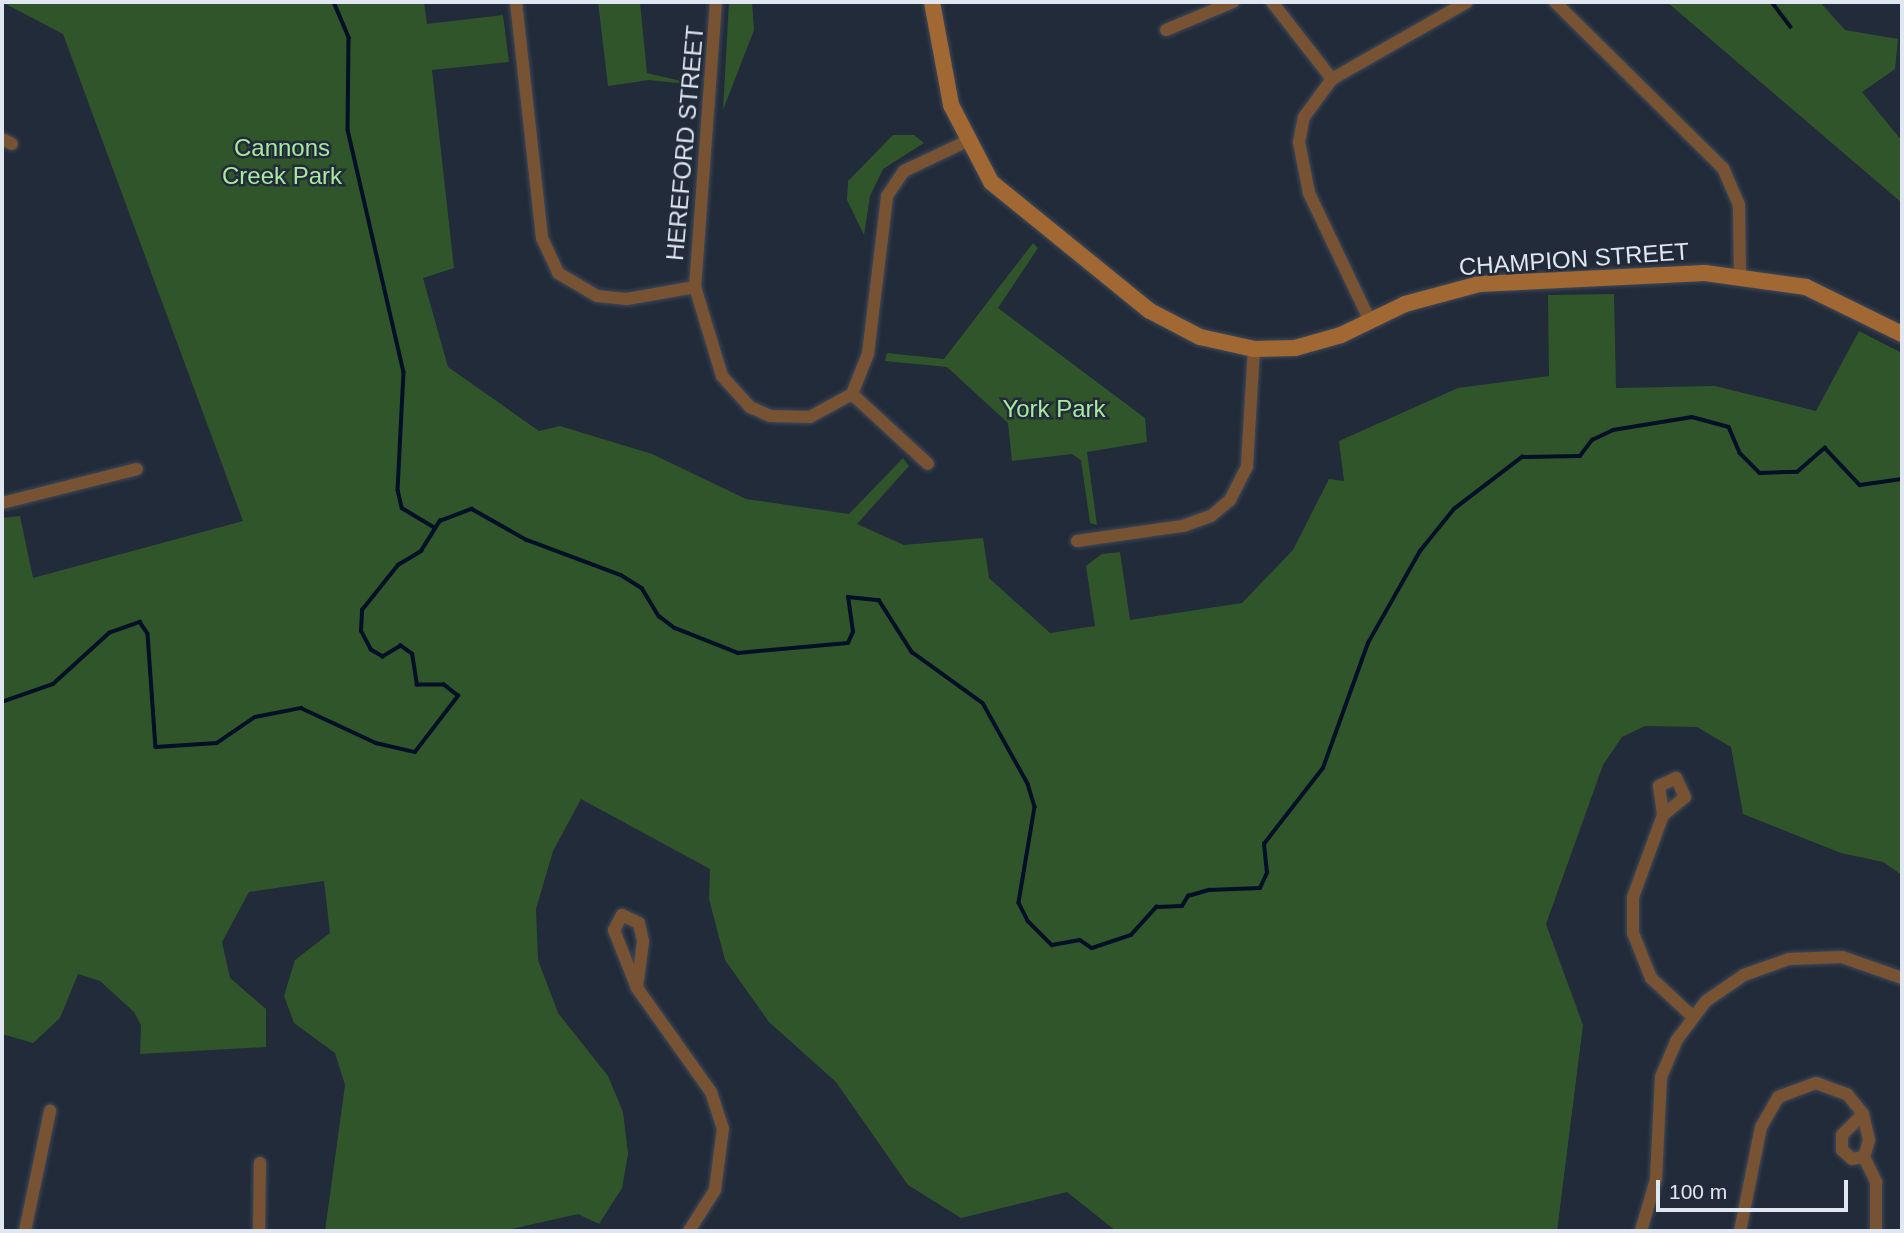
<!DOCTYPE html>
<html>
<head>
<meta charset="utf-8">
<style>
  body { margin:0 }
  #map { position:relative; width:1904px; height:1233px; overflow:hidden; background:#212b3a; font-family:Arial,sans-serif }
  div>[style] { position:absolute }
  .green>* { inset:0; background:#31552a }
  .stream>* { height:3.5px; margin:-1.75px; padding:0 1.75px; transform-origin:1.75px; border-radius:1.75px; background:#001027 }
  .roads { filter:drop-shadow(0 0 2px #404957) drop-shadow(0 0 2px #404957) }
  .street>* { height:12px; margin:-6px; padding:0 6px; transform-origin:6px; border-radius:6px; background:#785333 }
  .secondary>* { height:16px; margin:-8px; padding:0 8px; transform-origin:8px; border-radius:8px; background:#a26833 }
  span { translate:-50% -50%; white-space:nowrap; text-align:center; line-height:1.15; -webkit-text-stroke:5px #212b3a; paint-order:stroke }
  .street-label { font-size:24px; color:#e1e7f1 }
  .park-label { font-size:24px; color:#aae99d }
  .frame { position:absolute; inset:0; border:4px solid #e1e7f1; pointer-events:none }
  .scale { position:absolute; left:1656px; top:1180px; width:192px; height:32px; box-sizing:border-box; border:4px solid #e1e7f1; border-top:0; padding-left:9px; font-size:21px; line-height:24px; white-space:nowrap; color:#e1e7f1; -webkit-text-stroke:5px #212b3a; paint-order:stroke }
</style>
</head>
<body>
<div id="map">
  <div class="green">
    <i style="clip-path:polygon(2px 2px,424px 2px,427px 24px,503px 15px,509px 62px,432px 70px,454px 268px,423px 278px,448px 367px,539px 431px,560px 426px,652px 454px,746px 499px,849px 514px,903px 458px,909px 466px,857px 524px,904px 545px,983px 538px,989px 578px,1050px 633px,1095px 626px,1086px 566px,1102px 554px,1120px 552px,1130px 620px,1242px 603px,1293px 550px,1329px 479px,1344px 481px,1339px 441px,1458px 388px,1549px 376px,1548px 295px,1614px 294px,1616px 388px,1715px 386px,1816px 411px,1859px 331px,1902px 353px,1902px 875px,1883px 862px,1841px 853px,1743px 814px,1731px 747px,1697px 727px,1645px 726px,1622px 737px,1603px 765px,1546px 924px,1583px 1025px,1557px 1231px,1116px 1231px,1067px 1192px,961px 1218px,908px 1185px,836px 1082px,769px 1022px,725px 960px,709px 899px,710px 869px,581px 799px,553px 851px,536px 909px,538px 960px,558px 1013px,608px 1076px,623px 1112px,628px 1154px,622px 1188px,599px 1224px,578px 1214px,503px 1231px,325px 1231px,345px 1085px,335px 1053px,294px 1023px,284px 996px,295px 960px,330px 933px,324px 881px,249px 892px,222px 942px,230px 978px,266px 1009px,266px 1047px,140px 1054px,141px 1025px,134px 1012px,100px 981px,78px 974px,60px 1018px,33px 1043px,2px 1034px,2px 518px,20px 516px,33px 578px,243px 521px,63px 34px)"></i>
    <i style="clip-path:polygon(598px 2px,640px 2px,647px 73px,698px 85px,649px 80px,608px 86px)"></i>
    <i style="clip-path:polygon(729px 2px,752px 2px,754px 30px,723px 110px)"></i>
    <i style="clip-path:polygon(1667px 2px,1820px 2px,1845px 30px,1898px 39px,1895px 69px,1862px 92px,1902px 141px,1902px 203px)"></i>
    <i style="clip-path:polygon(893px 135px,914px 135px,924px 143px,883px 169px,870px 196px,864px 235px,847px 200px,848px 181px)"></i>
    <i style="clip-path:polygon(1033px 243px,1038px 248px,998px 308px,1145px 418px,1147px 442px,1087px 452px,1097px 525px,1090px 523px,1081px 460px,1072px 454px,1012px 461px,1008px 423px,947px 367px,885px 361px,887px 353px,944px 359px)"></i>
  </div>
  <div class="stream">
    <i style="left:334px;top:2px;width:39px;rotate:67deg"></i>
    <i style="left:349px;top:38px;width:92px;rotate:90.6deg"></i>
    <i style="left:348px;top:130px;width:248px;rotate:77deg"></i>
    <i style="left:404px;top:372px;width:118px;rotate:92.9deg"></i>
    <i style="left:398px;top:490px;width:18px;rotate:77deg"></i>
    <i style="left:402px;top:508px;width:37px;rotate:31deg"></i>
    <i style="left:1772px;top:2px;width:31px;rotate:53deg"></i>
    <i style="left:2px;top:702px;width:54px;rotate:-19.4deg"></i>
    <i style="left:53px;top:684px;width:76px;rotate:-42.3deg"></i>
    <i style="left:109px;top:633px;width:33px;rotate:-20deg"></i>
    <i style="left:140px;top:622px;width:14px;rotate:56deg"></i>
    <i style="left:148px;top:634px;width:113px;rotate:86deg"></i>
    <i style="left:156px;top:747px;width:61px;rotate:-3.8deg"></i>
    <i style="left:217px;top:743px;width:46px;rotate:-34.4deg"></i>
    <i style="left:255px;top:717px;width:47px;rotate:-11.1deg"></i>
    <i style="left:301px;top:708px;width:83px;rotate:25deg"></i>
    <i style="left:376px;top:743px;width:40px;rotate:13deg"></i>
    <i style="left:415px;top:752px;width:71px;rotate:-52.5deg"></i>
    <i style="left:458px;top:696px;width:18px;rotate:-142deg"></i>
    <i style="left:444px;top:685px;width:27px;rotate:180deg"></i>
    <i style="left:417px;top:685px;width:31px;rotate:-99deg"></i>
    <i style="left:412px;top:654px;width:14px;rotate:-144deg"></i>
    <i style="left:401px;top:646px;width:21px;rotate:149deg"></i>
    <i style="left:383px;top:657px;width:14px;rotate:-150deg"></i>
    <i style="left:371px;top:650px;width:21px;rotate:-118deg"></i>
    <i style="left:361px;top:631px;width:21px;rotate:-87deg"></i>
    <i style="left:362px;top:610px;width:58px;rotate:-51.3deg"></i>
    <i style="left:398px;top:565px;width:27px;rotate:-31deg"></i>
    <i style="left:421px;top:551px;width:36px;rotate:-58deg"></i>
    <i style="left:440px;top:521px;width:34px;rotate:-21deg"></i>
    <i style="left:472px;top:509px;width:63px;rotate:29.4deg"></i>
    <i style="left:527px;top:540px;width:100px;rotate:20.4deg"></i>
    <i style="left:621px;top:575px;width:25px;rotate:32deg"></i>
    <i style="left:642px;top:588px;width:33px;rotate:59deg"></i>
    <i style="left:659px;top:616px;width:20px;rotate:37deg"></i>
    <i style="left:675px;top:628px;width:68px;rotate:21.6deg"></i>
    <i style="left:738px;top:653px;width:110px;rotate:-5.2deg"></i>
    <i style="left:848px;top:643px;width:12px;rotate:-66deg"></i>
    <i style="left:853px;top:632px;width:35px;rotate:-98deg"></i>
    <i style="left:848px;top:597px;width:31px;rotate:6deg"></i>
    <i style="left:879px;top:600px;width:62px;rotate:57.6deg"></i>
    <i style="left:912px;top:652px;width:87px;rotate:35.7deg"></i>
    <i style="left:983px;top:703px;width:93px;rotate:60.9deg"></i>
    <i style="left:1028px;top:784px;width:24px;rotate:73deg"></i>
    <i style="left:1035px;top:807px;width:97px;rotate:99.5deg"></i>
    <i style="left:1019px;top:903px;width:20px;rotate:63deg"></i>
    <i style="left:1028px;top:921px;width:34px;rotate:45deg"></i>
    <i style="left:1052px;top:945px;width:28px;rotate:-10deg"></i>
    <i style="left:1080px;top:940px;width:14px;rotate:34deg"></i>
    <i style="left:1092px;top:948px;width:41px;rotate:-18.4deg"></i>
    <i style="left:1131px;top:935px;width:38px;rotate:-48deg"></i>
    <i style="left:1156px;top:907px;width:26px;rotate:-2deg"></i>
    <i style="left:1182px;top:906px;width:12px;rotate:-59deg"></i>
    <i style="left:1188px;top:896px;width:22px;rotate:-16deg"></i>
    <i style="left:1209px;top:890px;width:51px;rotate:-2.2deg"></i>
    <i style="left:1260px;top:888px;width:17px;rotate:-65deg"></i>
    <i style="left:1267px;top:873px;width:29px;rotate:-96deg"></i>
    <i style="left:1264px;top:844px;width:96px;rotate:-52.2deg"></i>
    <i style="left:1323px;top:768px;width:133px;rotate:-70.2deg"></i>
    <i style="left:1368px;top:643px;width:106px;rotate:-60.5deg"></i>
    <i style="left:1420px;top:551px;width:54px;rotate:-51deg"></i>
    <i style="left:1454px;top:509px;width:86px;rotate:-37.4deg"></i>
    <i style="left:1522px;top:457px;width:58px;rotate:-1deg"></i>
    <i style="left:1580px;top:456px;width:20px;rotate:-53deg"></i>
    <i style="left:1592px;top:440px;width:23px;rotate:-25deg"></i>
    <i style="left:1613px;top:430px;width:80px;rotate:-9.3deg"></i>
    <i style="left:1692px;top:417px;width:38px;rotate:15deg"></i>
    <i style="left:1729px;top:427px;width:28px;rotate:67deg"></i>
    <i style="left:1740px;top:453px;width:28px;rotate:45deg"></i>
    <i style="left:1760px;top:473px;width:37px;rotate:-2deg"></i>
    <i style="left:1797px;top:472px;width:37px;rotate:-41deg"></i>
    <i style="left:1825px;top:448px;width:51px;rotate:46.6deg"></i>
    <i style="left:1860px;top:485px;width:42px;rotate:-8.1deg"></i>
  </div>
  <div class="roads">
    <div class="street">
      <i style="left:516px;top:2px;width:237px;rotate:83.7deg"></i>
      <i style="left:542px;top:238px;width:38px;rotate:65deg"></i>
      <i style="left:558px;top:273px;width:45px;rotate:30.5deg"></i>
      <i style="left:597px;top:296px;width:30px;rotate:6deg"></i>
      <i style="left:627px;top:299px;width:69px;rotate:-10deg"></i>
      <i style="left:716px;top:2px;width:286px;rotate:94.2deg"></i>
      <i style="left:695px;top:287px;width:93px;rotate:73.1deg"></i>
      <i style="left:722px;top:376px;width:42px;rotate:47.9deg"></i>
      <i style="left:750px;top:407px;width:22px;rotate:24deg"></i>
      <i style="left:770px;top:416px;width:40px;rotate:1.4deg"></i>
      <i style="left:810px;top:417px;width:48px;rotate:-28.7deg"></i>
      <i style="left:852px;top:394px;width:43px;rotate:-68.2deg"></i>
      <i style="left:868px;top:354px;width:159px;rotate:-83.1deg"></i>
      <i style="left:887px;top:196px;width:30px;rotate:-56deg"></i>
      <i style="left:904px;top:171px;width:68px;rotate:-25.4deg"></i>
      <i style="left:1272px;top:2px;width:98px;rotate:52.1deg"></i>
      <i style="left:1555px;top:2px;width:236px;rotate:44.7deg"></i>
      <i style="left:1723px;top:168px;width:40px;rotate:66.6deg"></i>
      <i style="left:1739px;top:205px;width:69px;rotate:89.2deg"></i>
      <i style="left:1166px;top:30px;width:73px;rotate:-22.7deg"></i>
      <i style="left:2px;top:139px;width:11px;rotate:27deg"></i>
      <i style="left:1370px;top:321px;width:142px;rotate:-115.5deg"></i>
      <i style="left:1309px;top:193px;width:52px;rotate:-101.1deg"></i>
      <i style="left:1299px;top:142px;width:25px;rotate:-79deg"></i>
      <i style="left:1304px;top:117px;width:47px;rotate:-53.6deg"></i>
      <i style="left:1332px;top:79px;width:155px;rotate:-29.7deg"></i>
      <i style="left:852px;top:394px;width:103px;rotate:42.6deg"></i>
      <i style="left:2px;top:503px;width:139px;rotate:-14.1deg"></i>
      <i style="left:1077px;top:541px;width:107px;rotate:-8.1deg"></i>
      <i style="left:1183px;top:526px;width:30px;rotate:-20deg"></i>
      <i style="left:1211px;top:516px;width:25px;rotate:-40deg"></i>
      <i style="left:1230px;top:500px;width:38px;rotate:-63deg"></i>
      <i style="left:1247px;top:466px;width:117px;rotate:-86.6deg"></i>
      <i style="left:1663px;top:815px;width:28px;rotate:-39deg"></i>
      <i style="left:1685px;top:797px;width:21px;rotate:-115deg"></i>
      <i style="left:1676px;top:778px;width:19px;rotate:155deg"></i>
      <i style="left:1659px;top:786px;width:29px;rotate:82deg"></i>
      <i style="left:1663px;top:815px;width:87px;rotate:110.1deg"></i>
      <i style="left:1633px;top:897px;width:36px;rotate:90deg"></i>
      <i style="left:1633px;top:933px;width:48px;rotate:68.2deg"></i>
      <i style="left:1651px;top:978px;width:56px;rotate:42.8deg"></i>
      <i style="left:637px;top:988px;width:47px;rotate:-82.7deg"></i>
      <i style="left:643px;top:941px;width:18px;rotate:-103deg"></i>
      <i style="left:639px;top:923px;width:19px;rotate:-155deg"></i>
      <i style="left:622px;top:915px;width:17px;rotate:118deg"></i>
      <i style="left:614px;top:930px;width:62px;rotate:68.4deg"></i>
      <i style="left:637px;top:988px;width:128px;rotate:54.6deg"></i>
      <i style="left:711px;top:1092px;width:38px;rotate:72deg"></i>
      <i style="left:723px;top:1128px;width:63px;rotate:97.4deg"></i>
      <i style="left:715px;top:1190px;width:49px;rotate:122.4deg"></i>
      <i style="left:1864px;top:1157px;width:28px;rotate:64deg"></i>
      <i style="left:1876px;top:1182px;width:49px;rotate:90deg"></i>
      <i style="left:25px;top:1231px;width:123px;rotate:-78.2deg"></i>
      <i style="left:259px;top:1231px;width:68px;rotate:-89.2deg"></i>
      <i style="left:1641px;top:1231px;width:54px;rotate:-73.9deg"></i>
      <i style="left:1656px;top:1179px;width:102px;rotate:-87.2deg"></i>
      <i style="left:1661px;top:1077px;width:39px;rotate:-67deg"></i>
      <i style="left:1676px;top:1041px;width:50px;rotate:-53.1deg"></i>
      <i style="left:1706px;top:1001px;width:46px;rotate:-34.4deg"></i>
      <i style="left:1744px;top:975px;width:48px;rotate:-19.6deg"></i>
      <i style="left:1789px;top:959px;width:53px;rotate:-2.2deg"></i>
      <i style="left:1842px;top:957px;width:64px;rotate:19.3deg"></i>
      <i style="left:1740px;top:1231px;width:106px;rotate:-78.6deg"></i>
      <i style="left:1761px;top:1127px;width:34px;rotate:-60deg"></i>
      <i style="left:1778px;top:1097px;width:40px;rotate:-20.2deg"></i>
      <i style="left:1816px;top:1083px;width:33px;rotate:20deg"></i>
      <i style="left:1847px;top:1094px;width:26px;rotate:51deg"></i>
      <i style="left:1863px;top:1114px;width:27px;rotate:77deg"></i>
      <i style="left:1869px;top:1140px;width:18px;rotate:106deg"></i>
      <i style="left:1864px;top:1157px;width:12px;rotate:171deg"></i>
      <i style="left:1852px;top:1159px;width:13px;rotate:-138deg"></i>
      <i style="left:1842px;top:1150px;width:15px;rotate:-90deg"></i>
      <i style="left:1842px;top:1135px;width:30px;rotate:-45deg"></i>
    </div>
    <div class="secondary">
      <i style="left:932px;top:2px;width:105px;rotate:79.5deg"></i>
      <i style="left:951px;top:105px;width:87px;rotate:62.5deg"></i>
      <i style="left:991px;top:182px;width:205px;rotate:39.1deg"></i>
      <i style="left:1150px;top:311px;width:56px;rotate:27.5deg"></i>
      <i style="left:1200px;top:337px;width:55px;rotate:12.5deg"></i>
      <i style="left:1254px;top:349px;width:41px;rotate:-1.4deg"></i>
      <i style="left:1295px;top:348px;width:48px;rotate:-15.8deg"></i>
      <i style="left:1341px;top:335px;width:71px;rotate:-25.8deg"></i>
      <i style="left:1405px;top:304px;width:77px;rotate:-15.1deg"></i>
      <i style="left:1479px;top:284px;width:226px;rotate:-2.8deg"></i>
      <i style="left:1705px;top:273px;width:102px;rotate:7.9deg"></i>
      <i style="left:1806px;top:287px;width:107px;rotate:26.1deg"></i>
    </div>
  </div>
  <div class="street-label">
    <span style="left:685px;top:143px;rotate:-85deg">HEREFORD STREET</span>
    <span style="left:1574px;top:259px;rotate:-4deg">CHAMPION STREET</span>
  </div>
  <div class="park-label">
    <span style="left:282px;top:162px">Cannons<br>Creek Park</span>
    <span style="left:1054px;top:409px">York Park</span>
  </div>
  <div class="frame"></div>
  <div class="scale">100 m</div>
</div>
</body>
</html>
